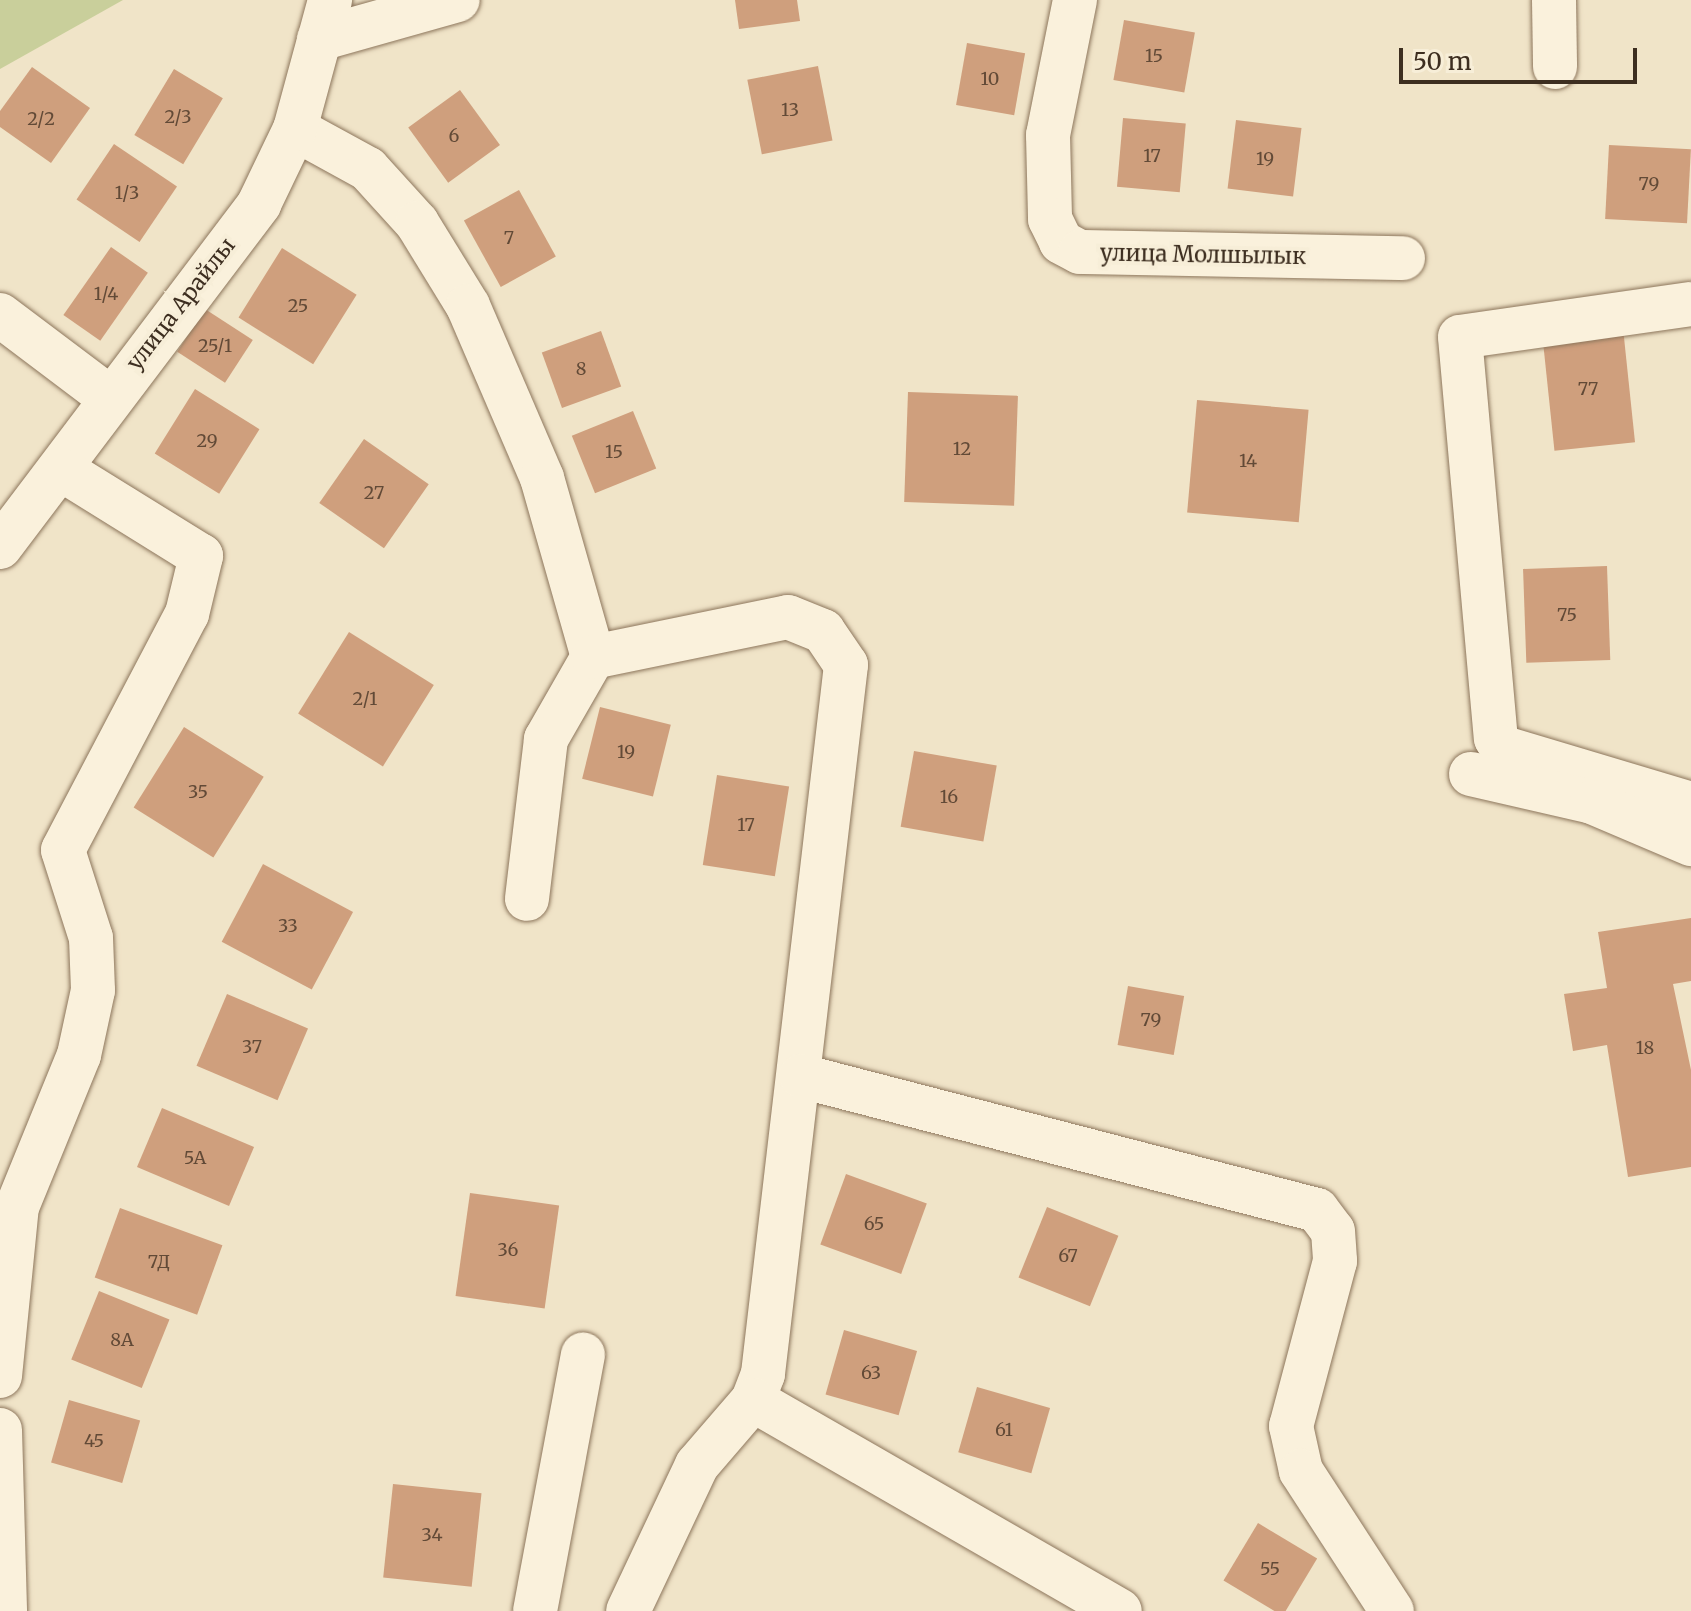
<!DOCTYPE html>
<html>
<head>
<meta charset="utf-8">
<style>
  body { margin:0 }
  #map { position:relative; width:1691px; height:1611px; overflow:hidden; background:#f0e4c8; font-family:Merriweather,serif }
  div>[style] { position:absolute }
  .green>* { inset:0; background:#c9cf9b }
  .building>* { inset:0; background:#cf9f7d; transform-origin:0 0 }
  .roads { filter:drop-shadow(0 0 2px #8d765c) drop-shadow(0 0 2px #8d765c) }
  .minor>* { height:44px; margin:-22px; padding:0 22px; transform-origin:22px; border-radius:22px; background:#faf1dc }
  span { translate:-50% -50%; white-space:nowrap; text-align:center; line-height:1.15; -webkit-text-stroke:8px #f7eed8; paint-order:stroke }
  .number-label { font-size:18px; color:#624a37 }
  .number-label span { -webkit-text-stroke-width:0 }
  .street-label { font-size:22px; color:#3d2e20 }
  .scale { position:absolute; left:1399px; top:48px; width:238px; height:36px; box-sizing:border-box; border:4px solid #3d2e20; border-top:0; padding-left:10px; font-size:24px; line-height:28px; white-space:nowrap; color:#3d2e20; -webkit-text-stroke:6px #f7eed8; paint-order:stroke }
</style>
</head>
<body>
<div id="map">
  <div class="green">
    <i style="clip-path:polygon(0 0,123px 0,0 69px)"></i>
  </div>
  <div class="building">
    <i style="clip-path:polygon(735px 0,797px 0,800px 21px,739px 29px)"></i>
    <i style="left:1124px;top:20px;width:72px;height:61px;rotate:10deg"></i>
    <i style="left:967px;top:43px;width:59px;height:63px;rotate:10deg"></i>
    <i style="left:818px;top:66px;width:76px;height:72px;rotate:79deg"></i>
    <i style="clip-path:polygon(32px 67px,90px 108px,51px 163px,0 127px,0 111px)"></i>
    <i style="left:174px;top:69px;width:57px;height:77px;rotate:31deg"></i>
    <i style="left:460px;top:90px;width:68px;height:64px;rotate:54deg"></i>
    <i style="left:1123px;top:118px;width:63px;height:69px;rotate:5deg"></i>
    <i style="left:1236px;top:120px;width:66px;height:69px;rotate:7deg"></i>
    <i style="left:114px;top:144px;width:76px;height:67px;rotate:34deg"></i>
    <i style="left:1609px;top:145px;width:82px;height:74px;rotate:3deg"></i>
    <i style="left:519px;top:190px;width:76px;height:63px;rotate:61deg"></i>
    <i style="left:111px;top:247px;width:45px;height:83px;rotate:35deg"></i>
    <i style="left:282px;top:248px;width:88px;height:82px;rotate:32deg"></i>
    <i style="left:205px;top:309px;width:57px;height:51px;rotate:33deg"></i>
    <i style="left:1623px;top:328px;width:115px;height:81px;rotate:84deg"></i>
    <i style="left:601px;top:331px;width:59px;height:63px;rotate:70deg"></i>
    <i style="left:195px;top:389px;width:76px;height:76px;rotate:32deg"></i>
    <i style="left:908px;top:392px;width:110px;height:110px;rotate:2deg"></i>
    <i style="left:1197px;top:400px;width:112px;height:113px;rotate:5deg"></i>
    <i style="left:633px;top:411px;width:62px;height:66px;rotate:68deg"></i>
    <i style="left:364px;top:439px;width:79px;height:78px;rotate:35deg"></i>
    <i style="left:1607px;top:566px;width:94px;height:84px;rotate:88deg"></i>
    <i style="left:349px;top:632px;width:100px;height:96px;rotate:32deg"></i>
    <i style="left:600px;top:707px;width:73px;height:74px;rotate:14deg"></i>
    <i style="left:184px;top:727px;width:94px;height:95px;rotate:32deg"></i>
    <i style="left:914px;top:751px;width:84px;height:77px;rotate:10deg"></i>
    <i style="left:717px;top:775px;width:73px;height:91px;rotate:9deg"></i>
    <i style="left:263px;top:864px;width:102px;height:88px;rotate:28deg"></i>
    <i style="clip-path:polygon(1691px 918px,1691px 981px,1673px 984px,1691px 1070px,1691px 1167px,1628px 1177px,1607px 1045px,1573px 1051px,1564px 994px,1607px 988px,1598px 932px)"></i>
    <i style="left:1128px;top:986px;width:57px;height:60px;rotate:10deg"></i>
    <i style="left:227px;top:994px;width:88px;height:78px;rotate:23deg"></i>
    <i style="left:162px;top:1108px;width:100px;height:64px;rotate:23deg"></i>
    <i style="left:846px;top:1174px;width:86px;height:75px;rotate:20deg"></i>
    <i style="left:470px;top:1193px;width:90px;height:104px;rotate:8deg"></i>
    <i style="left:1047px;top:1207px;width:77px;height:76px;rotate:22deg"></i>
    <i style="left:120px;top:1208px;width:109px;height:74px;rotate:20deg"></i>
    <i style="left:99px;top:1291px;width:76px;height:74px;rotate:22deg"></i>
    <i style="left:844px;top:1330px;width:76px;height:67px;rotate:16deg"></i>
    <i style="left:977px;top:1387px;width:76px;height:68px;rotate:16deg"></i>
    <i style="left:69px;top:1400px;width:74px;height:65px;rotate:16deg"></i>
    <i style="left:393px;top:1484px;width:89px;height:94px;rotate:6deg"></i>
    <i style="left:1258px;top:1523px;width:69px;height:67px;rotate:31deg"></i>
  </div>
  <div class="roads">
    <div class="minor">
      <i style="left:1075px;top:0;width:138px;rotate:101.3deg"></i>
      <i style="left:1048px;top:135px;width:84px;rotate:88.6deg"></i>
      <i style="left:1050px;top:219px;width:25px;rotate:64deg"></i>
      <i style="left:1061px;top:242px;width:21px;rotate:28deg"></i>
      <i style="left:1080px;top:252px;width:323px;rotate:1.1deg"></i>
      <i style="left:1554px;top:0;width:67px;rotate:89.1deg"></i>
      <i style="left:319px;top:39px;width:144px;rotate:-15.7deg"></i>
      <i style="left:295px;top:129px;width:83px;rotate:28.7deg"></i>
      <i style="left:368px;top:169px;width:73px;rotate:47.8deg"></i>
      <i style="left:417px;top:223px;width:97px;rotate:58.4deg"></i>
      <i style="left:468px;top:306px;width:187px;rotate:66.7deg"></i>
      <i style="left:542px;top:478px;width:186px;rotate:74.1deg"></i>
      <i style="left:593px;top:657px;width:95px;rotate:119.8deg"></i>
      <i style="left:546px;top:739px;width:161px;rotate:96.8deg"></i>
      <i style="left:1691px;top:304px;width:233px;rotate:171.9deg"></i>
      <i style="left:1460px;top:337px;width:403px;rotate:84.9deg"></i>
      <i style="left:1496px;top:738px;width:10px;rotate:61deg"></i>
      <i style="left:1501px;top:747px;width:198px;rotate:16.7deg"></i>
      <i style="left:0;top:315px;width:136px;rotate:37deg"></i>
      <i style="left:0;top:547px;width:430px;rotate:-52.9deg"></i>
      <i style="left:259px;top:204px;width:83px;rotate:-64.4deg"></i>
      <i style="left:295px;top:129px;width:134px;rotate:-74.8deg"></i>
      <i style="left:593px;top:657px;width:199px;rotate:-11.6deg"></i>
      <i style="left:788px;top:617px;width:38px;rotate:22deg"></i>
      <i style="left:823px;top:631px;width:41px;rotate:55.9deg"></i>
      <i style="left:846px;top:665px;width:714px;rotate:96.68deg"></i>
      <i style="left:763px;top:1374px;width:28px;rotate:111deg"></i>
      <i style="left:753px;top:1400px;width:86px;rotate:130.7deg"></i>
      <i style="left:697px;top:1465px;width:161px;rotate:115.3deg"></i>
      <i style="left:1471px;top:774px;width:124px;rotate:13deg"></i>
      <i style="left:1592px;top:802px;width:108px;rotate:23deg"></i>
      <i style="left:801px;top:1076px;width:533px;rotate:14.56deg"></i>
      <i style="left:1317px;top:1210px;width:26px;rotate:53deg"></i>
      <i style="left:1333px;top:1231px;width:30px;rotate:86deg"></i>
      <i style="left:1335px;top:1261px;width:171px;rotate:104.9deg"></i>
      <i style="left:1291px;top:1426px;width:46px;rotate:77.5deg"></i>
      <i style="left:1301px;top:1471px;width:167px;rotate:57deg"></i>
      <i style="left:0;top:1376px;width:170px;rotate:-84.3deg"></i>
      <i style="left:17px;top:1207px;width:164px;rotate:-67.8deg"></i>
      <i style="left:79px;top:1055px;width:66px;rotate:-77.8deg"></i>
      <i style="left:93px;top:990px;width:52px;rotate:-92.2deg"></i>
      <i style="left:91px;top:938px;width:92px;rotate:-107.7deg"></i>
      <i style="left:63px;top:850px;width:267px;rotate:-62.3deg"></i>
      <i style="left:187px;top:614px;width:60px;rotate:-76.4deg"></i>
      <i style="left:201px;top:556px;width:161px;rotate:-148.2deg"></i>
      <i style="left:753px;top:1400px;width:423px;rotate:29.9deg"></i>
      <i style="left:0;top:1430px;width:181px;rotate:88.4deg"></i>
      <i style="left:535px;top:1611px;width:261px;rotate:-79.4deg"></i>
    </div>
  </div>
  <div class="number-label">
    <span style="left:1154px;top:56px">15</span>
    <span style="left:990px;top:79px">10</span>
    <span style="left:790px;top:110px">13</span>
    <span style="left:178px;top:117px">2/3</span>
    <span style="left:41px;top:119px">2/2</span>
    <span style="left:454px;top:136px">6</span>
    <span style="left:1152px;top:156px">17</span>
    <span style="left:1265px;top:159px">19</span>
    <span style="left:1649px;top:184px">79</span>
    <span style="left:127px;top:193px">1/3</span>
    <span style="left:509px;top:238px">7</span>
    <span style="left:106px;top:294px">1/4</span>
    <span style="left:298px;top:306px">25</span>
    <span style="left:215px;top:346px">25/1</span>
    <span style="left:581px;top:369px">8</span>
    <span style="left:1588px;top:389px">77</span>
    <span style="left:207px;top:441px">29</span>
    <span style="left:962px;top:449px">12</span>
    <span style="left:614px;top:452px">15</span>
    <span style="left:1248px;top:461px">14</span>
    <span style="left:374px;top:493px">27</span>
    <span style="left:1567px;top:615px">75</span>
    <span style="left:365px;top:699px">2/1</span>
    <span style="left:626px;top:752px">19</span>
    <span style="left:198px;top:792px">35</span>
    <span style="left:949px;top:797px">16</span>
    <span style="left:746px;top:825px">17</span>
    <span style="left:288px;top:926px">33</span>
    <span style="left:1151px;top:1020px">79</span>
    <span style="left:252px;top:1047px">37</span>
    <span style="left:1645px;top:1048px">18</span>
    <span style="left:195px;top:1158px">5А</span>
    <span style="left:874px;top:1224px">65</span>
    <span style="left:508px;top:1250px">36</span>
    <span style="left:1068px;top:1256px">67</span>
    <span style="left:159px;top:1262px">7Д</span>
    <span style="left:122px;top:1340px">8А</span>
    <span style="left:871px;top:1373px">63</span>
    <span style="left:1004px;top:1430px">61</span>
    <span style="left:94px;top:1441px">45</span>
    <span style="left:432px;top:1535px">34</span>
    <span style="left:1270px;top:1569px">55</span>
  </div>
  <div class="street-label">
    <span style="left:1203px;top:255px;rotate:1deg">улица Молшылык</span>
    <span style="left:181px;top:304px;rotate:-52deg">улица Арайлы</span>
  </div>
  <div class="scale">50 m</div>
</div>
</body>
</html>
